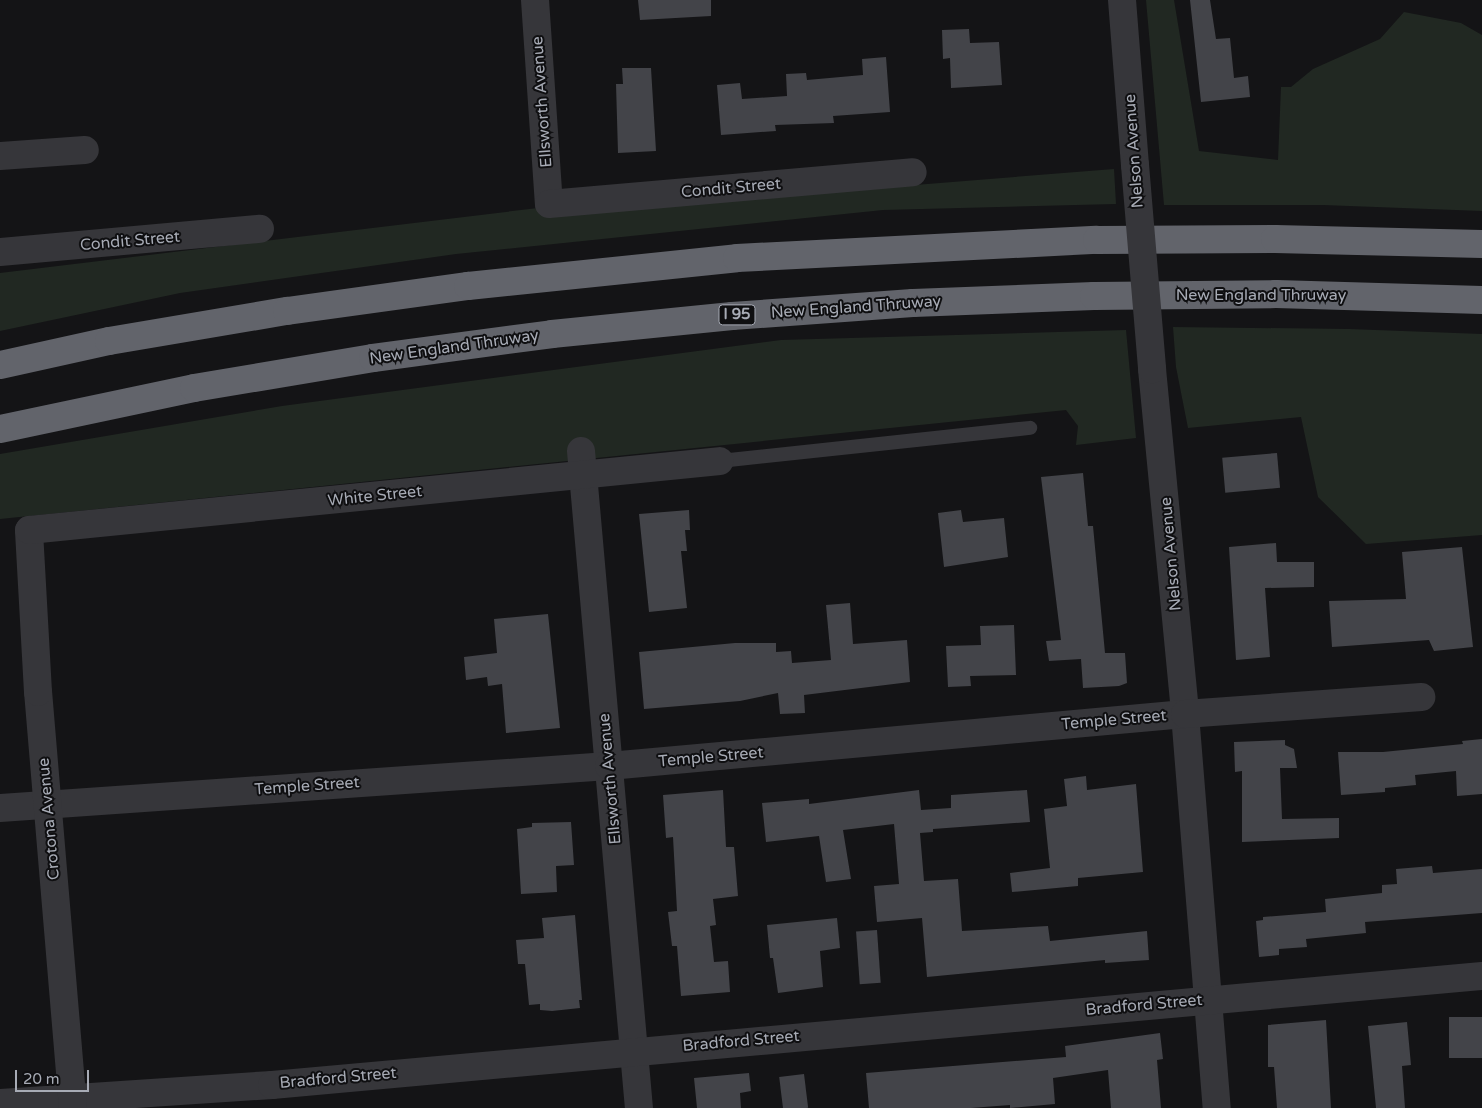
<!DOCTYPE html>
<html>
<head>
<meta charset="utf-8">
<style>
  body { margin:0 }
  #map { position:relative; width:1482px; height:1108px; overflow:hidden; background:#141416; font-family:"Varela Round",sans-serif }
  div>[style] { position:absolute }
  .green>* { inset:0; background:#212822 }
  .building>* { inset:0; background:#434449; transform-origin:0 0 }
  .service>* { height:14px; margin:-7px; padding:0 7px; transform-origin:7px; border-radius:7px; background:#36363a }
  .minor>* { height:28px; margin:-14px; padding:0 14px; transform-origin:14px; border-radius:14px; background:#36363a }
  .motorway>* { height:28px; margin:-14px; padding:0 14px; transform-origin:14px; border-radius:14px; background:#62646b }
  .minor-bridge>* { height:28px; margin:-14px; padding:0 14px; transform-origin:14px; border-radius:14px; background:#36363a }
  span { translate:-50% -50%; white-space:nowrap; text-align:center; line-height:1.15; -webkit-text-stroke:4px #0f0f11; paint-order:stroke }
  .shield-label span { padding:1px 4px; background:#0f0f11; border:1px solid; border-radius:4px; -webkit-text-stroke-width:0 }
  .shield-label { font-size:15px; color:#a7abb5; font-weight:700 }
  .street-label { font-size:16px; color:#a7abb5 }
  .scale { position:absolute; left:15px; top:1070px; width:74px; height:22px; box-sizing:border-box; border:2px solid #a7abb5; border-top:0; padding-left:6px; font-size:15px; line-height:18px; white-space:nowrap; color:#a7abb5; -webkit-text-stroke:4px #0f0f11; paint-order:stroke }
</style>
</head>
<body>
<div id="map">
  <div class="green">
    <i style="clip-path:polygon(1146px 0,1174px 0,1199px 151px,1278px 160px,1281px 87px,1291px 87px,1313px 69px,1380px 39px,1404px 12px,1461px 23px,1482px 35px,1482px 211px,1323px 205px,1164px 205px)"></i>
    <i style="clip-path:polygon(1114px 169px,1116px 204px,883px 210px,456px 254px,180px 293px,0 331px,0 273px,538px 208px,553px 214px)"></i>
    <i style="clip-path:polygon(1173px 327px,1349px 329px,1482px 334px,1482px 535px,1366px 544px,1318px 497px,1301px 417px,1188px 428px,1176px 367px)"></i>
    <i style="clip-path:polygon(1126px 330px,1136px 438px,1076px 445px,1078px 426px,1066px 410px,0 519px,0 454px,282px 406px,781px 340px)"></i>
  </div>
  <div class="building">
    <i style="clip-path:polygon(638px 0,711px 0,711px 16px,640px 20px)"></i>
    <i style="clip-path:polygon(1190px 0,1210px 0,1216px 39px,1230px 38px,1234px 78px,1248px 76px,1250px 97px,1201px 102px)"></i>
    <i style="clip-path:polygon(969px 29px,970px 43px,999px 42px,1002px 85px,951px 88px,950px 58px,943px 59px,942px 30px)"></i>
    <i style="clip-path:polygon(886px 57px,890px 112px,833px 116px,834px 123px,775px 125px,776px 131px,721px 135px,717px 85px,740px 83px,742px 99px,787px 96px,786px 74px,806px 73px,807px 80px,863px 75px,862px 59px)"></i>
    <i style="clip-path:polygon(622px 68px,651px 68px,656px 151px,618px 153px,616px 84px,623px 84px)"></i>
    <i style="left:1277px;top:453px;width:35px;height:55px;rotate:85deg"></i>
    <i style="clip-path:polygon(1083px 473px,1088px 526px,1093px 526px,1105px 653px,1125px 653px,1127px 683px,1119px 686px,1083px 688px,1081px 659px,1049px 661px,1046px 641px,1061px 640px,1041px 477px)"></i>
    <i style="clip-path:polygon(689px 510px,690px 530px,685px 530px,687px 551px,681px 551px,687px 608px,649px 612px,639px 514px)"></i>
    <i style="clip-path:polygon(961px 510px,963px 522px,1004px 518px,1008px 557px,944px 567px,938px 513px)"></i>
    <i style="clip-path:polygon(1276px 543px,1277px 562px,1314px 562px,1314px 587px,1265px 588px,1270px 657px,1236px 660px,1229px 547px)"></i>
    <i style="clip-path:polygon(1462px 547px,1473px 647px,1434px 651px,1429px 640px,1332px 647px,1329px 601px,1406px 599px,1402px 552px)"></i>
    <i style="clip-path:polygon(850px 603px,853px 644px,907px 640px,910px 682px,804px 695px,805px 713px,780px 714px,778px 693px,740px 701px,644px 709px,639px 652px,735px 643px,776px 643px,776px 652px,791px 651px,792px 663px,831px 660px,826px 605px)"></i>
    <i style="clip-path:polygon(548px 614px,560px 728px,506px 733px,502px 684px,488px 686px,487px 677px,466px 680px,464px 657px,497px 653px,494px 619px)"></i>
    <i style="clip-path:polygon(1014px 625px,1016px 675px,970px 676px,971px 686px,948px 687px,946px 646px,981px 645px,980px 626px)"></i>
    <i style="clip-path:polygon(1482px 739px,1482px 794px,1457px 796px,1456px 771px,1415px 775px,1416px 785px,1385px 788px,1385px 792px,1341px 795px,1338px 752px,1383px 752px,1463px 744px,1462px 741px)"></i>
    <i style="clip-path:polygon(1285px 740px,1285px 745px,1294px 749px,1297px 768px,1280px 768px,1282px 819px,1339px 818px,1339px 838px,1242px 842px,1242px 771px,1235px 772px,1234px 742px)"></i>
    <i style="clip-path:polygon(1086px 776px,1087px 790px,1136px 784px,1143px 872px,1078px 878px,1078px 886px,1012px 892px,1010px 873px,1050px 868px,1044px 809px,1067px 806px,1064px 779px)"></i>
    <i style="clip-path:polygon(723px 790px,726px 847px,734px 847px,738px 896px,713px 899px,716px 925px,710px 926px,714px 962px,728px 961px,730px 992px,681px 996px,677px 946px,672px 946px,668px 912px,677px 911px,673px 837px,666px 838px,663px 795px)"></i>
    <i style="clip-path:polygon(919px 790px,921px 810px,951px 808px,951px 795px,1027px 790px,1030px 822px,933px 829px,933px 832px,920px 833px,924px 881px,958px 879px,962px 931px,1048px 926px,1050px 941px,1147px 931px,1149px 960px,1105px 963px,1105px 960px,927px 977px,922px 918px,877px 922px,874px 886px,899px 884px,894px 824px,843px 830px,851px 879px,826px 882px,819px 836px,766px 842px,762px 803px,809px 799px,809px 804px)"></i>
    <i style="clip-path:polygon(571px 822px,574px 865px,556px 866px,557px 892px,521px 894px,517px 829px,532px 827px,532px 823px)"></i>
    <i style="clip-path:polygon(1432px 866px,1433px 873px,1482px 869px,1482px 913px,1365px 922px,1366px 933px,1306px 939px,1307px 947px,1279px 949px,1279px 955px,1259px 957px,1256px 921px,1263px 920px,1263px 917px,1326px 912px,1325px 899px,1382px 893px,1382px 885px,1397px 884px,1396px 869px)"></i>
    <i style="clip-path:polygon(575px 915px,582px 1000px,579px 1000px,580px 1008px,552px 1011px,540px 1010px,540px 1004px,529px 1005px,525px 964px,518px 964px,516px 940px,544px 938px,542px 918px)"></i>
    <i style="clip-path:polygon(837px 918px,840px 948px,820px 951px,823px 987px,778px 993px,773px 958px,770px 958px,767px 925px)"></i>
    <i style="left:877px;top:930px;width:53px;height:21px;rotate:86deg"></i>
    <i style="left:1482px;top:1017px;width:41px;height:33px;rotate:90deg"></i>
    <i style="clip-path:polygon(1326px 1020px,1331px 1108px,1277px 1108px,1274px 1067px,1268px 1067px,1268px 1025px)"></i>
    <i style="clip-path:polygon(1407px 1022px,1411px 1065px,1402px 1066px,1405px 1108px,1376px 1108px,1368px 1026px)"></i>
    <i style="clip-path:polygon(1160px 1033px,1163px 1059px,1157px 1060px,1161px 1108px,1111px 1108px,1108px 1070px,1053px 1078px,1055px 1104px,1010px 1108px,1010px 1105px,971px 1108px,869px 1108px,866px 1073px,1066px 1057px,1065px 1046px)"></i>
    <i style="clip-path:polygon(749px 1073px,751px 1091px,740px 1093px,741px 1108px,697px 1108px,694px 1078px)"></i>
    <i style="left:804px;top:1074px;width:34px;height:25px;rotate:83deg"></i>
  </div>
  <div class="service">
    <i style="left:720px;top:461px;width:312px;rotate:-6.1deg"></i>
  </div>
  <div class="minor">
    <i style="left:535px;top:0;width:204px;rotate:86.1deg"></i>
    <i style="left:549px;top:204px;width:365px;rotate:-5deg"></i>
    <i style="left:1122px;top:0;width:166px;rotate:85.5deg"></i>
    <i style="left:0;top:156px;width:85px;rotate:-4deg"></i>
    <i style="left:0;top:252px;width:261px;rotate:-5.1deg"></i>
    <i style="left:1152px;top:369px;width:347px;rotate:84.5deg"></i>
    <i style="left:1185px;top:714px;width:395px;rotate:85.4deg"></i>
    <i style="left:581px;top:451px;width:660px;rotate:84.96deg"></i>
    <i style="left:0;top:808px;width:610px;rotate:-3.95deg"></i>
    <i style="left:609px;top:766px;width:578px;rotate:-5.16deg"></i>
    <i style="left:1185px;top:714px;width:237px;rotate:-4.1deg"></i>
    <i style="left:0;top:1103px;width:273px;rotate:-3.8deg"></i>
    <i style="left:272px;top:1085px;width:1215px;rotate:-5.15deg"></i>
    <i style="left:73px;top:1108px;width:417px;rotate:-94.8deg"></i>
    <i style="left:38px;top:692px;width:162px;rotate:-93.2deg"></i>
    <i style="left:29px;top:530px;width:694px;rotate:-5.7deg"></i>
  </div>
  <div class="motorway">
    <i style="left:0;top:365px;width:112px;rotate:-12.4deg"></i>
    <i style="left:109px;top:341px;width:181px;rotate:-9.6deg"></i>
    <i style="left:287px;top:311px;width:183px;rotate:-7.9deg"></i>
    <i style="left:468px;top:286px;width:270px;rotate:-5.9deg"></i>
    <i style="left:737px;top:258px;width:360px;rotate:-2.9deg"></i>
    <i style="left:1097px;top:240px;width:178px;rotate:-0.3deg"></i>
    <i style="left:1275px;top:239px;width:207px;rotate:1.4deg"></i>
    <i style="left:0;top:429px;width:198px;rotate:-11.9deg"></i>
    <i style="left:194px;top:388px;width:181px;rotate:-9.5deg"></i>
    <i style="left:373px;top:358px;width:181px;rotate:-7.6deg"></i>
    <i style="left:552px;top:334px;width:181px;rotate:-5.7deg"></i>
    <i style="left:732px;top:316px;width:181px;rotate:-4.1deg"></i>
    <i style="left:913px;top:303px;width:181px;rotate:-2.2deg"></i>
    <i style="left:1094px;top:296px;width:182px;rotate:-0.6deg"></i>
    <i style="left:1276px;top:294px;width:206px;rotate:1.7deg"></i>
  </div>
  <div class="minor-bridge">
    <i style="left:1135px;top:165px;width:205px;rotate:85.2deg"></i>
  </div>
  <div class="shield-label">
    <span style="left:737px;top:315px">I 95</span>
  </div>
  <div class="street-label">
    <span style="left:542px;top:102px;rotate:-94deg">Ellsworth Avenue</span>
    <span style="left:1134px;top:151px;rotate:-94deg">Nelson Avenue</span>
    <span style="left:731px;top:188px;rotate:-5deg">Condit Street</span>
    <span style="left:130px;top:241px;rotate:-5deg">Condit Street</span>
    <span style="left:1261px;top:295px">New England Thruway</span>
    <span style="left:856px;top:307px;rotate:-4deg">New England Thruway</span>
    <span style="left:454px;top:347px;rotate:-8deg">New England Thruway</span>
    <span style="left:375px;top:496px;rotate:-6deg">White Street</span>
    <span style="left:1171px;top:554px;rotate:-95deg">Nelson Avenue</span>
    <span style="left:1114px;top:720px;rotate:-5deg">Temple Street</span>
    <span style="left:711px;top:757px;rotate:-5deg">Temple Street</span>
    <span style="left:610px;top:779px;rotate:-95deg">Ellsworth Avenue</span>
    <span style="left:307px;top:786px;rotate:-4deg">Temple Street</span>
    <span style="left:49px;top:819px;rotate:-95deg">Crotona Avenue</span>
    <span style="left:1144px;top:1005px;rotate:-5deg">Bradford Street</span>
    <span style="left:741px;top:1041px;rotate:-5deg">Bradford Street</span>
    <span style="left:338px;top:1078px;rotate:-5deg">Bradford Street</span>
  </div>
  <div class="scale">20 m</div>
</div>
</body>
</html>
